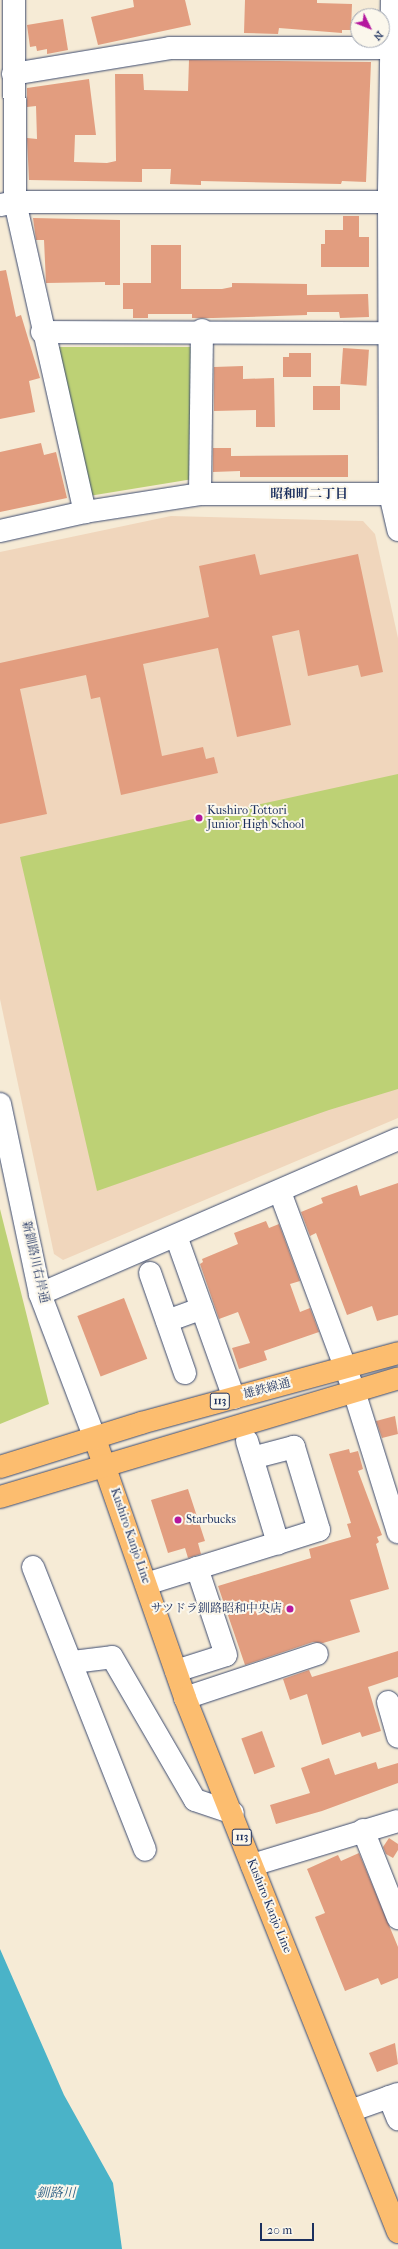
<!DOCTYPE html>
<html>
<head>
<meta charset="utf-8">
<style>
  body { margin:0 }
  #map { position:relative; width:398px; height:2249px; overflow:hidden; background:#f6ebd6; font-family:"IM FELL French Canon","Noto Serif JP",serif }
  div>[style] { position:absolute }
  .built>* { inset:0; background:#f0d6bc }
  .green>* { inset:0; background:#bdd175 }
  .water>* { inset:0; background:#4ab3c8 }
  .building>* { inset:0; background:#e29d7f; transform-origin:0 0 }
  .roads { filter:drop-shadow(0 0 1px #3c4b70) drop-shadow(0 0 1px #3c4b70) }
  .minor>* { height:22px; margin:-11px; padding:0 11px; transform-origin:11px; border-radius:11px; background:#fff }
  .major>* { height:22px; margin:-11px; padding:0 11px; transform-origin:11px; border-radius:11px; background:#fcbd6f }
  .dots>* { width:11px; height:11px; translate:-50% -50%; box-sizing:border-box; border:2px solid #fbf7ec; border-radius:50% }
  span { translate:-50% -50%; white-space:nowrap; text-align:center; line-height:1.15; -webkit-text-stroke:4px #fbf7ec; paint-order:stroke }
  .shield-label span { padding:1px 3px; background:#fbf7ec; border:1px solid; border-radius:3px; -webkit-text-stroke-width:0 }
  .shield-label { font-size:11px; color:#1b2f5e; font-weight:700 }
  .poi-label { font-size:12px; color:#1b2f5e }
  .left { translate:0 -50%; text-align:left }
  .right { translate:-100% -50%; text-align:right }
  .street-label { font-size:12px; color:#1b2f5e }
  .neighbourhood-label { font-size:13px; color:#1b2f5e; font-weight:700 }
  .water-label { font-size:13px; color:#2b5d83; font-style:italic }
  .north { position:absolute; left:350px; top:8px; width:40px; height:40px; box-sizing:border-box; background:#fbf7ec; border:1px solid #a1a7b3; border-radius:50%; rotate:133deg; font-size:11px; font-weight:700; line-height:16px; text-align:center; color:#1b2f5e }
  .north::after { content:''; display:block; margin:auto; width:14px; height:18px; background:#b5179e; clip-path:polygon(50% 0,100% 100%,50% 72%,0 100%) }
  .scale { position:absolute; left:260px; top:2223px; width:54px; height:18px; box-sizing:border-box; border:2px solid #1b2f5e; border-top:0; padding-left:5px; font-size:12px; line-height:14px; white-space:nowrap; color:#1b2f5e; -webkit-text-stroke:3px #fbf7ec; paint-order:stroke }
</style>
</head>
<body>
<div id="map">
  <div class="built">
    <i style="clip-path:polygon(171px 516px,363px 521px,375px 534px,398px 638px,398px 1118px,63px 1260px,54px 1254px,0 999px,0 552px)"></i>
  </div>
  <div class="green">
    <i style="clip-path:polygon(57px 347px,195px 347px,193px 479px,89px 496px)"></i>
    <i style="clip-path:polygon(398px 774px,398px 1089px,329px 1110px,97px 1191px,20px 857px)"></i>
    <i style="clip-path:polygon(0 1209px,49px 1404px,0 1424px)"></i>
  </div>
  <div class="water">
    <i style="clip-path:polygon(0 1949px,64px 2095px,113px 2183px,122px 2249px,0 2249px)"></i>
  </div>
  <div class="building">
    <i style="clip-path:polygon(133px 0,185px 0,191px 25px,98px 45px,91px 17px,134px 7px)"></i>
    <i style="clip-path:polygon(245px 0,317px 0,317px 3px,352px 4px,351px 30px,342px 30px,342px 33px,279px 28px,278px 34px,244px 33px)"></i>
    <i style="clip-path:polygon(63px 19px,68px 50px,47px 54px,47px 49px,37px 51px,36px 46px,30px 47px,27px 25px)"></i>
    <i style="clip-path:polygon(189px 60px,371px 62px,366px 182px,342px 181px,341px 184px,201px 181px,201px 185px,170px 184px,171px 169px,142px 169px,142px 182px,29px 180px,27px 138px,37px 139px,36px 106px,27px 107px,27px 88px,89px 79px,96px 135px,75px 135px,74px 162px,107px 163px,116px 161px,115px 74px,143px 74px,144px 90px,188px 91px)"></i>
    <i style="clip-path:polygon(343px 216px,359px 216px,359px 237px,369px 237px,369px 267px,321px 267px,321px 244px,325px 244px,325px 230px,343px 230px)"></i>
    <i style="clip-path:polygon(33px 218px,120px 220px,120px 285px,105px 285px,105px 282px,46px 283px,44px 240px,36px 240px)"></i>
    <i style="clip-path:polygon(151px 245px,181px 245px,181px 289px,222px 289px,232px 287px,232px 283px,307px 284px,307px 295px,368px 294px,369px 317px,340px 318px,339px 312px,307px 312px,307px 315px,213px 318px,192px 318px,192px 314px,148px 314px,148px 318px,133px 318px,133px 309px,123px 309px,123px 283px,151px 283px)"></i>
    <i style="clip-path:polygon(6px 270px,16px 317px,21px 315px,40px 378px,29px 381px,35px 412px,0 419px,0 271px)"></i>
    <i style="left:343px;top:348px;width:26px;height:36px;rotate:4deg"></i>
    <i style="clip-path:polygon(289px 353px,311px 353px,311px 377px,283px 377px,283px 357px,289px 357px)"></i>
    <i style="clip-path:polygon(243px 366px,243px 379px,274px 378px,275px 427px,256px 427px,256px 410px,214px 411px,214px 367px)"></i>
    <i style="left:313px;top:386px;width:27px;height:24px"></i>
    <i style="clip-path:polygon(41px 443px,44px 455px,56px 452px,67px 498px,0 512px,0 452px)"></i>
    <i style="clip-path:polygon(213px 448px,231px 448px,231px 456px,348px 455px,348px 477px,240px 477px,240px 471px,213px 472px)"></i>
    <i style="clip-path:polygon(255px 554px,260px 575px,358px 554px,383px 672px,361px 677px,358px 665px,308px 676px,299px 630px,272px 636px,291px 725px,237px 737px,218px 648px,143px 664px,162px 756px,203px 747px,206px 759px,214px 757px,218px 773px,121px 795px,100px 697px,91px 699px,86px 675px,20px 689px,47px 814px,0 824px,0 663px,209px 617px,199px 566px)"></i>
    <i style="clip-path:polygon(398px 1183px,398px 1315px,377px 1321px,372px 1306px,347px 1315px,316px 1233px,310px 1236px,301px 1212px,323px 1203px,321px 1198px,357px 1185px,360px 1196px)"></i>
    <i style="clip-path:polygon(266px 1221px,269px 1228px,279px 1224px,300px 1281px,290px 1284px,300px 1312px,310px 1308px,319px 1332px,264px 1351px,267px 1360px,239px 1369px,232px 1348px,250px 1343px,238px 1312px,219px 1319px,200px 1264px,203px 1262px,202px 1259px,238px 1244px,234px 1233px)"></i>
    <i style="left:124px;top:1298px;width:65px;height:50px;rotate:69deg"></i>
    <i style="clip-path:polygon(395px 1416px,398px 1434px,382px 1438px,376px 1421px)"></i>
    <i style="clip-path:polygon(349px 1449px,350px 1453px,358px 1451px,363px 1469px,358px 1471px,382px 1535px,377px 1537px,379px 1542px,376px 1544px,389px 1589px,350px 1600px,360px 1632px,323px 1643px,313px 1642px,245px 1665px,218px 1586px,311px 1558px,309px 1549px,351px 1537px,347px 1524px,351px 1523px,329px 1454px)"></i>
    <i style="clip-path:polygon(188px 1489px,205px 1541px,198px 1543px,201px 1554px,188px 1558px,185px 1548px,168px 1553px,151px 1500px)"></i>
    <i style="clip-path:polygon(398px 1651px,398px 1677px,368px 1687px,381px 1731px,362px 1737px,360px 1732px,322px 1745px,307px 1694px,290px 1700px,283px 1679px,309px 1670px,312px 1677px)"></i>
    <i style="left:262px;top:1731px;width:38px;height:22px;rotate:70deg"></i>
    <i style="clip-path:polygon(329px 1758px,335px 1775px,376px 1762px,378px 1769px,398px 1763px,398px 1783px,322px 1811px,276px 1824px,270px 1805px,310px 1793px,301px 1768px)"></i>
    <i style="clip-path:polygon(389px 1838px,398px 1844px,398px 1850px,393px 1858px,386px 1854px,383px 1847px)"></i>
    <i style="clip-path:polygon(359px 1853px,398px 1947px,398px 1978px,381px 1985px,378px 1978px,345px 1991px,315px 1917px,325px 1913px,307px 1869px,338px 1855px,341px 1861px)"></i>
    <i style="clip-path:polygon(395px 2043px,398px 2064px,377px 2072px,369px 2053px)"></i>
  </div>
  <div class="roads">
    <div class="minor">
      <i style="left:14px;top:0;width:202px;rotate:89.7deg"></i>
      <i style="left:15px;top:202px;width:318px;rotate:77.3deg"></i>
      <i style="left:392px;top:0;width:202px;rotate:90.9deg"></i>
      <i style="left:389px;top:202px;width:292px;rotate:89.8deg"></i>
      <i style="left:390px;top:494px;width:37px;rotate:77deg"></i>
      <i style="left:13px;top:74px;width:159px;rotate:-9.4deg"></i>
      <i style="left:170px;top:48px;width:228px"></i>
      <i style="left:1px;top:205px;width:14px;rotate:-12deg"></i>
      <i style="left:15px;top:202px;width:383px"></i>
      <i style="left:42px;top:332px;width:356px;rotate:0.2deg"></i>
      <i style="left:200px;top:494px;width:164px;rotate:-89.3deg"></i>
      <i style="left:0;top:531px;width:87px;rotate:-12.6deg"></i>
      <i style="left:85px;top:512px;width:116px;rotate:-8.9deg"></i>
      <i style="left:200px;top:494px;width:198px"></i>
      <i style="left:0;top:1104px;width:194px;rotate:78.1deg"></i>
      <i style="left:40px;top:1294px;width:155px;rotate:69.2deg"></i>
      <i style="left:280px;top:1192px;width:212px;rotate:69.6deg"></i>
      <i style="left:354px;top:1391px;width:148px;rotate:72.7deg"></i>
      <i style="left:176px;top:1236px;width:172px;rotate:70.3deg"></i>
      <i style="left:150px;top:1273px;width:106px;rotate:70.7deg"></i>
      <i style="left:40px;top:1294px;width:390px;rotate:-23.4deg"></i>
      <i style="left:167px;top:1321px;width:37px;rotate:-20deg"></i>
      <i style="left:247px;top:1441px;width:107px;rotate:73.1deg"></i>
      <i style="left:278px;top:1543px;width:43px;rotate:-17.6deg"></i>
      <i style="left:319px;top:1530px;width:87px;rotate:-106.8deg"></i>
      <i style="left:294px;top:1447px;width:43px;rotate:165.3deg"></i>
      <i style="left:33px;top:1567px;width:304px;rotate:68.4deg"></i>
      <i style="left:146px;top:1584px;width:138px;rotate:-17.3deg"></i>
      <i style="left:73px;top:1662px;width:39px;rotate:-7deg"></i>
      <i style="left:112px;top:1657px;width:165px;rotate:59.9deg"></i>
      <i style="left:195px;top:1800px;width:40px;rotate:18.9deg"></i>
      <i style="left:176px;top:1671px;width:52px;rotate:-17.7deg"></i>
      <i style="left:226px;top:1655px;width:92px;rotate:-108.4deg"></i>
      <i style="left:185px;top:1698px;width:139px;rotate:-18.4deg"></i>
      <i style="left:388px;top:1702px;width:36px;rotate:74deg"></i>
      <i style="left:363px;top:1830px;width:95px;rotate:68.3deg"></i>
      <i style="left:252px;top:1865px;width:152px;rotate:-16.8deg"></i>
      <i style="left:389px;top:2097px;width:24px;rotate:68deg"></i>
      <i style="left:350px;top:2111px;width:51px;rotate:-19.5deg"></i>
    </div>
    <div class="major">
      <i style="left:95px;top:1439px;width:274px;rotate:70.8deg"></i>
      <i style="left:185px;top:1698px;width:575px;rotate:68.25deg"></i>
      <i style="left:0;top:1467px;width:148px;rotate:-17.3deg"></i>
      <i style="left:141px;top:1423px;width:266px;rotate:-15.2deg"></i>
      <i style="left:0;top:1497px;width:415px;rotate:-16.6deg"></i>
    </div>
  </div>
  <div class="dots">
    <i style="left:199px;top:818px;background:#b5179e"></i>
    <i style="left:178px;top:1520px;background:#b5179e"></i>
    <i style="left:290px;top:1609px;background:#b5179e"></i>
  </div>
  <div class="shield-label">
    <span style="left:220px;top:1401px">113</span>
    <span style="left:242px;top:1837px">113</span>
  </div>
  <div class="poi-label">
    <span class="left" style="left:207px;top:818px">Kushiro Tottori<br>Junior High School</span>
    <span class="left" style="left:186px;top:1520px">Starbucks</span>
    <span class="right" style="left:282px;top:1609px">サツドラ釧路昭和中央店</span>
  </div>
  <div class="street-label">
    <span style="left:35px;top:1262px;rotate:77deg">新釧路川右岸通</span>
    <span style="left:267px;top:1389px;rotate:-15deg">雄鉄線通</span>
    <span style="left:130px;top:1536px;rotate:71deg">Kushiro Kanjo Line</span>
    <span style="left:269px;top:1906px;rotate:68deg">Kushiro Kanjo Line</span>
  </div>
  <div class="neighbourhood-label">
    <span style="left:309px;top:494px">昭和町二丁目</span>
  </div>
  <div class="water-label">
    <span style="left:56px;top:2193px">釧路川</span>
  </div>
  <div class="north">N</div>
  <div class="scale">20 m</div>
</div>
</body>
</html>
